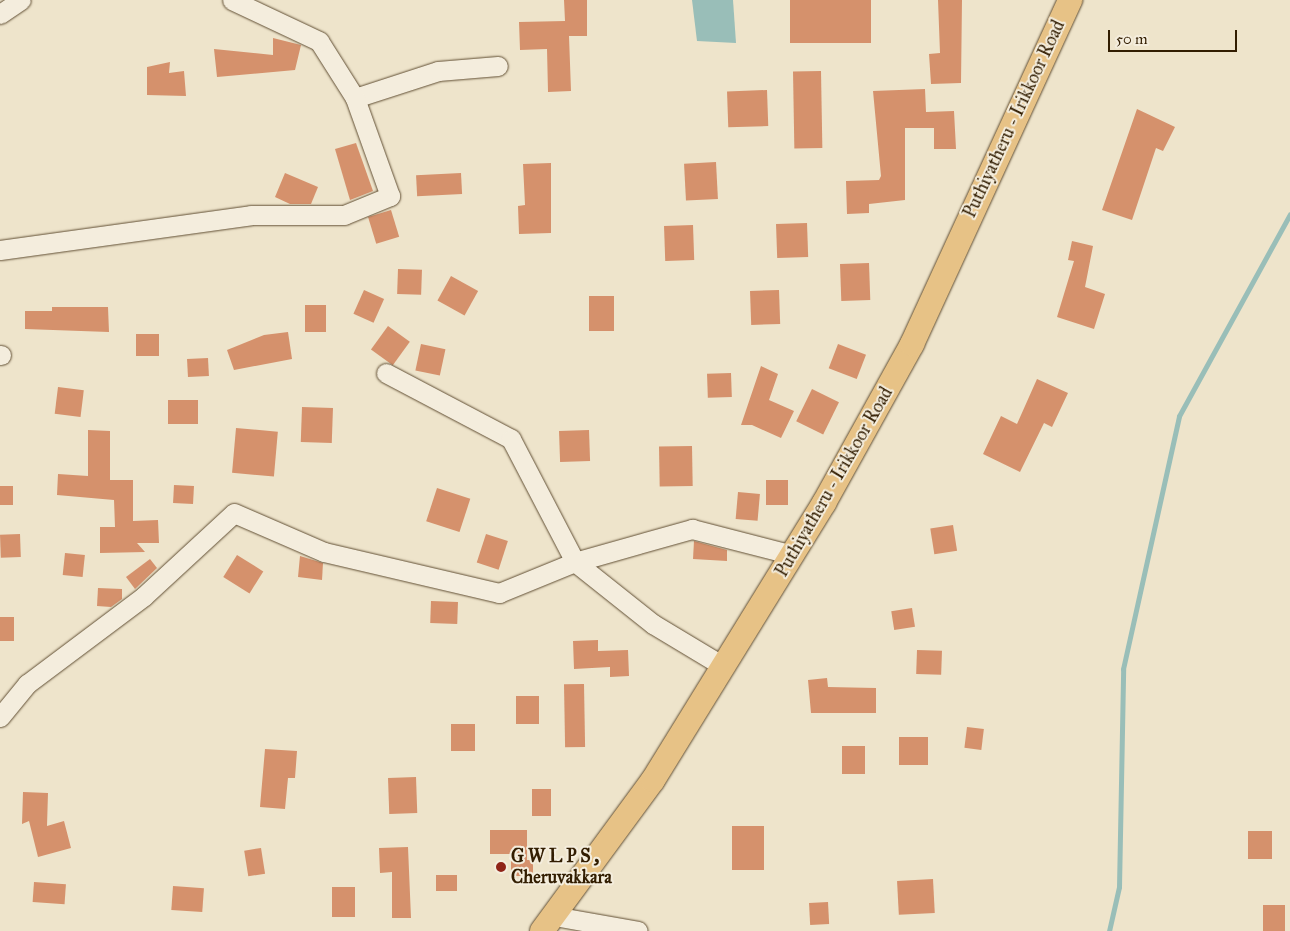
<!DOCTYPE html>
<html>
<head>
<meta charset="utf-8">
<style>
  body { margin:0 }
  #map { position:relative; width:1290px; height:931px; overflow:hidden; background:#eee4cb; font-family:"IM FELL Great Primer",serif }
  div>[style] { position:absolute }
  .water>* { inset:0; background:#99beb8 }
  .stream>* { height:5px; margin:-2.5px; padding:0 2.5px; transform-origin:2.5px; border-radius:2.5px; background:#99beb8 }
  .building>* { inset:0; background:#d5916c; transform-origin:0 0 }
  .roads { filter:drop-shadow(0 0 1px #614f34) drop-shadow(0 0 1px #614f34) }
  .minor>* { height:19px; margin:-9.5px; padding:0 9.5px; transform-origin:9.5px; border-radius:9.5px; background:#f4eddd }
  .major>* { height:24px; margin:-12px; padding:0 12px; transform-origin:12px; border-radius:12px; background:#e7c286 }
  .dots>* { width:14px; height:14px; translate:-50% -50%; box-sizing:border-box; border:2px solid #f4eddd; border-radius:50% }
  span { translate:-50% -50%; white-space:nowrap; text-align:center; line-height:1.15; -webkit-text-stroke:4px #f4eddd; paint-order:stroke }
  .street-label { font-size:18px; color:#321d01 }
  .poi-label { font-size:18px; color:#321d01; font-weight:700 }
  .left { translate:0 -50%; text-align:left }
  .scale { position:absolute; left:1108px; top:30px; width:129px; height:22px; box-sizing:border-box; border:2px solid #321d01; border-top:0; padding-left:6px; font-size:15px; line-height:18px; white-space:nowrap; color:#321d01; -webkit-text-stroke:4px #f4eddd; paint-order:stroke }
</style>
</head>
<body>
<div id="map">
  <div class="water">
    <i style="clip-path:polygon(692px 0,733px 0,736px 43px,697px 41px)"></i>
  </div>
  <div class="stream">
    <i style="left:1109px;top:931px;width:45px;rotate:-77.2deg"></i>
    <i style="left:1119px;top:887px;width:218px;rotate:-88.9deg"></i>
    <i style="left:1123px;top:669px;width:259px;rotate:-77.5deg"></i>
    <i style="left:1179px;top:416px;width:230px;rotate:-61.2deg"></i>
  </div>
  <div class="building">
    <i style="clip-path:polygon(564px 0,587px 0,587px 36px,569px 36px,571px 91px,548px 92px,547px 49px,520px 50px,519px 22px,565px 21px)"></i>
    <i style="left:790px;top:0;width:81px;height:43px"></i>
    <i style="clip-path:polygon(938px 0,962px 0,961px 83px,931px 84px,929px 54px,940px 53px)"></i>
    <i style="clip-path:polygon(273px 38px,301px 45px,295px 70px,217px 77px,214px 49px,273px 55px)"></i>
    <i style="clip-path:polygon(170px 62px,169px 73px,184px 71px,186px 96px,147px 95px,147px 67px)"></i>
    <i style="left:821px;top:71px;width:77px;height:28px;rotate:89deg"></i>
    <i style="clip-path:polygon(925px 89px,926px 112px,954px 111px,956px 149px,934px 149px,934px 128px,905px 128px,905px 200px,869px 204px,869px 213px,847px 214px,846px 181px,879px 180px,881px 176px,873px 91px)"></i>
    <i style="left:767px;top:90px;width:36px;height:40px;rotate:88deg"></i>
    <i style="clip-path:polygon(1137px 109px,1175px 127px,1163px 151px,1156px 148px,1132px 220px,1102px 210px)"></i>
    <i style="clip-path:polygon(356px 143px,373px 191px,350px 200px,335px 149px)"></i>
    <i style="left:716px;top:162px;width:37px;height:32px;rotate:87deg"></i>
    <i style="clip-path:polygon(551px 163px,551px 233px,519px 234px,518px 206px,525px 205px,523px 164px)"></i>
    <i style="clip-path:polygon(285px 173px,318px 187px,311px 204px,290px 204px,275px 197px)"></i>
    <i style="left:461px;top:173px;width:21px;height:45px;rotate:87deg"></i>
    <i style="left:391px;top:210px;width:28px;height:24px;rotate:73deg"></i>
    <i style="left:807px;top:223px;width:34px;height:31px;rotate:88deg"></i>
    <i style="left:693px;top:225px;width:35px;height:29px;rotate:88deg"></i>
    <i style="clip-path:polygon(1072px 241px,1093px 246px,1085px 287px,1105px 294px,1094px 329px,1057px 317px,1074px 261px,1068px 260px)"></i>
    <i style="left:869px;top:263px;width:37px;height:29px;rotate:88deg"></i>
    <i style="left:398px;top:269px;width:24px;height:25px;rotate:2deg"></i>
    <i style="left:451px;top:276px;width:31px;height:28px;rotate:29deg"></i>
    <i style="left:364px;top:290px;width:22px;height:26px;rotate:24deg"></i>
    <i style="left:779px;top:290px;width:34px;height:29px;rotate:88deg"></i>
    <i style="left:589px;top:296px;width:25px;height:35px"></i>
    <i style="left:305px;top:305px;width:21px;height:27px"></i>
    <i style="clip-path:polygon(52px 307px,108px 307px,109px 332px,25px 329px,25px 311px,52px 311px)"></i>
    <i style="left:388px;top:326px;width:27px;height:29px;rotate:36deg"></i>
    <i style="clip-path:polygon(288px 332px,292px 359px,234px 370px,227px 350px,264px 335px)"></i>
    <i style="left:136px;top:334px;width:23px;height:22px"></i>
    <i style="left:421px;top:344px;width:25px;height:27px;rotate:12deg"></i>
    <i style="left:838px;top:344px;width:30px;height:26px;rotate:21deg"></i>
    <i style="left:208px;top:358px;width:18px;height:21px;rotate:87deg"></i>
    <i style="clip-path:polygon(761px 366px,778px 374px,769px 400px,794px 411px,781px 438px,752px 425px,741px 425px)"></i>
    <i style="left:731px;top:373px;width:24px;height:24px;rotate:88deg"></i>
    <i style="clip-path:polygon(1037px 379px,1068px 393px,1052px 427px,1044px 423px,1020px 472px,983px 454px,1001px 416px,1017px 424px)"></i>
    <i style="left:58px;top:387px;width:26px;height:27px;rotate:7deg"></i>
    <i style="left:812px;top:389px;width:30px;height:36px;rotate:26deg"></i>
    <i style="left:168px;top:400px;width:30px;height:24px"></i>
    <i style="left:302px;top:407px;width:31px;height:35px;rotate:2deg"></i>
    <i style="left:236px;top:428px;width:42px;height:45px;rotate:5deg"></i>
    <i style="clip-path:polygon(88px 430px,110px 431px,110px 480px,133px 480px,133px 521px,158px 520px,159px 543px,137px 543px,145px 552px,100px 553px,100px 527px,115px 527px,114px 500px,57px 495px,58px 474px,88px 476px)"></i>
    <i style="left:589px;top:430px;width:31px;height:30px;rotate:88deg"></i>
    <i style="left:692px;top:446px;width:40px;height:33px;rotate:89deg"></i>
    <i style="left:766px;top:480px;width:22px;height:25px"></i>
    <i style="left:174px;top:485px;width:20px;height:18px;rotate:3deg"></i>
    <i style="left:0;top:486px;width:13px;height:19px"></i>
    <i style="left:437px;top:488px;width:35px;height:35px;rotate:18deg"></i>
    <i style="left:738px;top:492px;width:22px;height:27px;rotate:5deg"></i>
    <i style="left:953px;top:525px;width:26px;height:23px;rotate:81deg"></i>
    <i style="left:20px;top:534px;width:23px;height:20px;rotate:88deg"></i>
    <i style="left:486px;top:534px;width:23px;height:30px;rotate:18deg"></i>
    <i style="clip-path:polygon(694px 541px,727px 550px,727px 561px,693px 559px)"></i>
    <i style="left:65px;top:553px;width:20px;height:22px;rotate:6deg"></i>
    <i style="left:237px;top:555px;width:31px;height:26px;rotate:32deg"></i>
    <i style="clip-path:polygon(300px 556px,323px 563px,322px 580px,298px 577px)"></i>
    <i style="clip-path:polygon(150px 559px,157px 568px,135px 589px,126px 577px)"></i>
    <i style="clip-path:polygon(98px 588px,122px 589px,122px 599px,111px 607px,97px 606px)"></i>
    <i style="left:431px;top:601px;width:27px;height:22px;rotate:2deg"></i>
    <i style="left:912px;top:608px;width:19px;height:21px;rotate:81deg"></i>
    <i style="left:0;top:617px;width:14px;height:24px"></i>
    <i style="clip-path:polygon(598px 640px,598px 651px,628px 650px,629px 676px,610px 677px,610px 667px,574px 669px,573px 641px)"></i>
    <i style="left:917px;top:650px;width:25px;height:24px;rotate:2deg"></i>
    <i style="clip-path:polygon(827px 678px,828px 687px,876px 688px,876px 713px,811px 713px,808px 680px)"></i>
    <i style="left:584px;top:684px;width:63px;height:20px;rotate:89deg"></i>
    <i style="left:516px;top:696px;width:23px;height:28px"></i>
    <i style="left:451px;top:724px;width:24px;height:27px"></i>
    <i style="left:967px;top:727px;width:17px;height:21px;rotate:7deg"></i>
    <i style="left:928px;top:737px;width:28px;height:29px;rotate:90deg"></i>
    <i style="left:842px;top:746px;width:23px;height:28px"></i>
    <i style="clip-path:polygon(265px 749px,297px 751px,295px 778px,288px 778px,285px 809px,260px 807px)"></i>
    <i style="left:416px;top:777px;width:36px;height:28px;rotate:88deg"></i>
    <i style="left:532px;top:789px;width:19px;height:27px"></i>
    <i style="clip-path:polygon(23px 792px,48px 793px,47px 826px,64px 821px,71px 848px,38px 857px,29px 821px,22px 824px)"></i>
    <i style="left:732px;top:826px;width:32px;height:44px"></i>
    <i style="clip-path:polygon(490px 830px,527px 830px,527px 860px,533px 860px,533px 876px,511px 876px,511px 854px,490px 854px)"></i>
    <i style="left:1248px;top:831px;width:24px;height:28px"></i>
    <i style="clip-path:polygon(408px 847px,411px 918px,392px 918px,392px 872px,380px 873px,379px 848px)"></i>
    <i style="left:261px;top:848px;width:26px;height:17px;rotate:81deg"></i>
    <i style="left:436px;top:875px;width:21px;height:16px"></i>
    <i style="left:933px;top:879px;width:34px;height:36px;rotate:87deg"></i>
    <i style="left:34px;top:882px;width:32px;height:20px;rotate:4deg"></i>
    <i style="left:173px;top:886px;width:31px;height:24px;rotate:4deg"></i>
    <i style="left:355px;top:887px;width:30px;height:23px;rotate:90deg"></i>
    <i style="left:828px;top:902px;width:22px;height:19px;rotate:87deg"></i>
    <i style="left:1263px;top:905px;width:22px;height:26px"></i>
  </div>
  <div class="roads">
    <div class="minor">
      <i style="left:0;top:14px;width:25px;rotate:-34deg"></i>
      <i style="left:355px;top:98px;width:87px;rotate:-18deg"></i>
      <i style="left:438px;top:71px;width:60px;rotate:-4.8deg"></i>
      <i style="left:0;top:250px;width:253px;rotate:-7.9deg"></i>
      <i style="left:251px;top:215px;width:93px"></i>
      <i style="left:344px;top:215px;width:50px;rotate:-22.4deg"></i>
      <i style="left:390px;top:196px;width:104px;rotate:-109.7deg"></i>
      <i style="left:355px;top:98px;width:67px;rotate:-122.3deg"></i>
      <i style="left:319px;top:41px;width:96px;rotate:-154.8deg"></i>
      <i style="left:0;top:355px;width:1px"></i>
      <i style="left:386px;top:373px;width:141px;rotate:27.8deg"></i>
      <i style="left:511px;top:439px;width:139px;rotate:62.5deg"></i>
      <i style="left:575px;top:562px;width:100px;rotate:38.5deg"></i>
      <i style="left:653px;top:624px;width:82px;rotate:31deg"></i>
      <i style="left:0;top:717px;width:43px;rotate:-50.7deg"></i>
      <i style="left:27px;top:684px;width:146px;rotate:-36.9deg"></i>
      <i style="left:144px;top:596px;width:122px;rotate:-42.7deg"></i>
      <i style="left:234px;top:513px;width:98px;rotate:23.4deg"></i>
      <i style="left:324px;top:552px;width:180px;rotate:13.2deg"></i>
      <i style="left:499px;top:593px;width:82px;rotate:-22.2deg"></i>
      <i style="left:575px;top:562px;width:122px;rotate:-15.8deg"></i>
      <i style="left:692px;top:529px;width:104px;rotate:14.4deg"></i>
      <i style="left:554px;top:916px;width:85px;rotate:10.1deg"></i>
    </div>
    <div class="major">
      <i style="left:542px;top:931px;width:187px;rotate:-53.7deg"></i>
      <i style="left:653px;top:780px;width:326px;rotate:-58.3deg"></i>
      <i style="left:824px;top:503px;width:182px;rotate:-61deg"></i>
      <i style="left:912px;top:344px;width:379px;rotate:-65.3deg"></i>
    </div>
  </div>
  <div class="dots">
    <i style="left:501px;top:867px;background:#8f2418"></i>
  </div>
  <div class="street-label">
    <span style="left:1014px;top:119px;rotate:-65deg">Puthiyatheru - Irikkoor Road</span>
    <span style="left:834px;top:482px;rotate:-60deg">Puthiyatheru - Irikkoor Road</span>
  </div>
  <div class="poi-label">
    <span class="left" style="left:511px;top:867px">G W L P S ,<br>Cheruvakkara</span>
  </div>
  <div class="scale">50 m</div>
</div>
</body>
</html>
